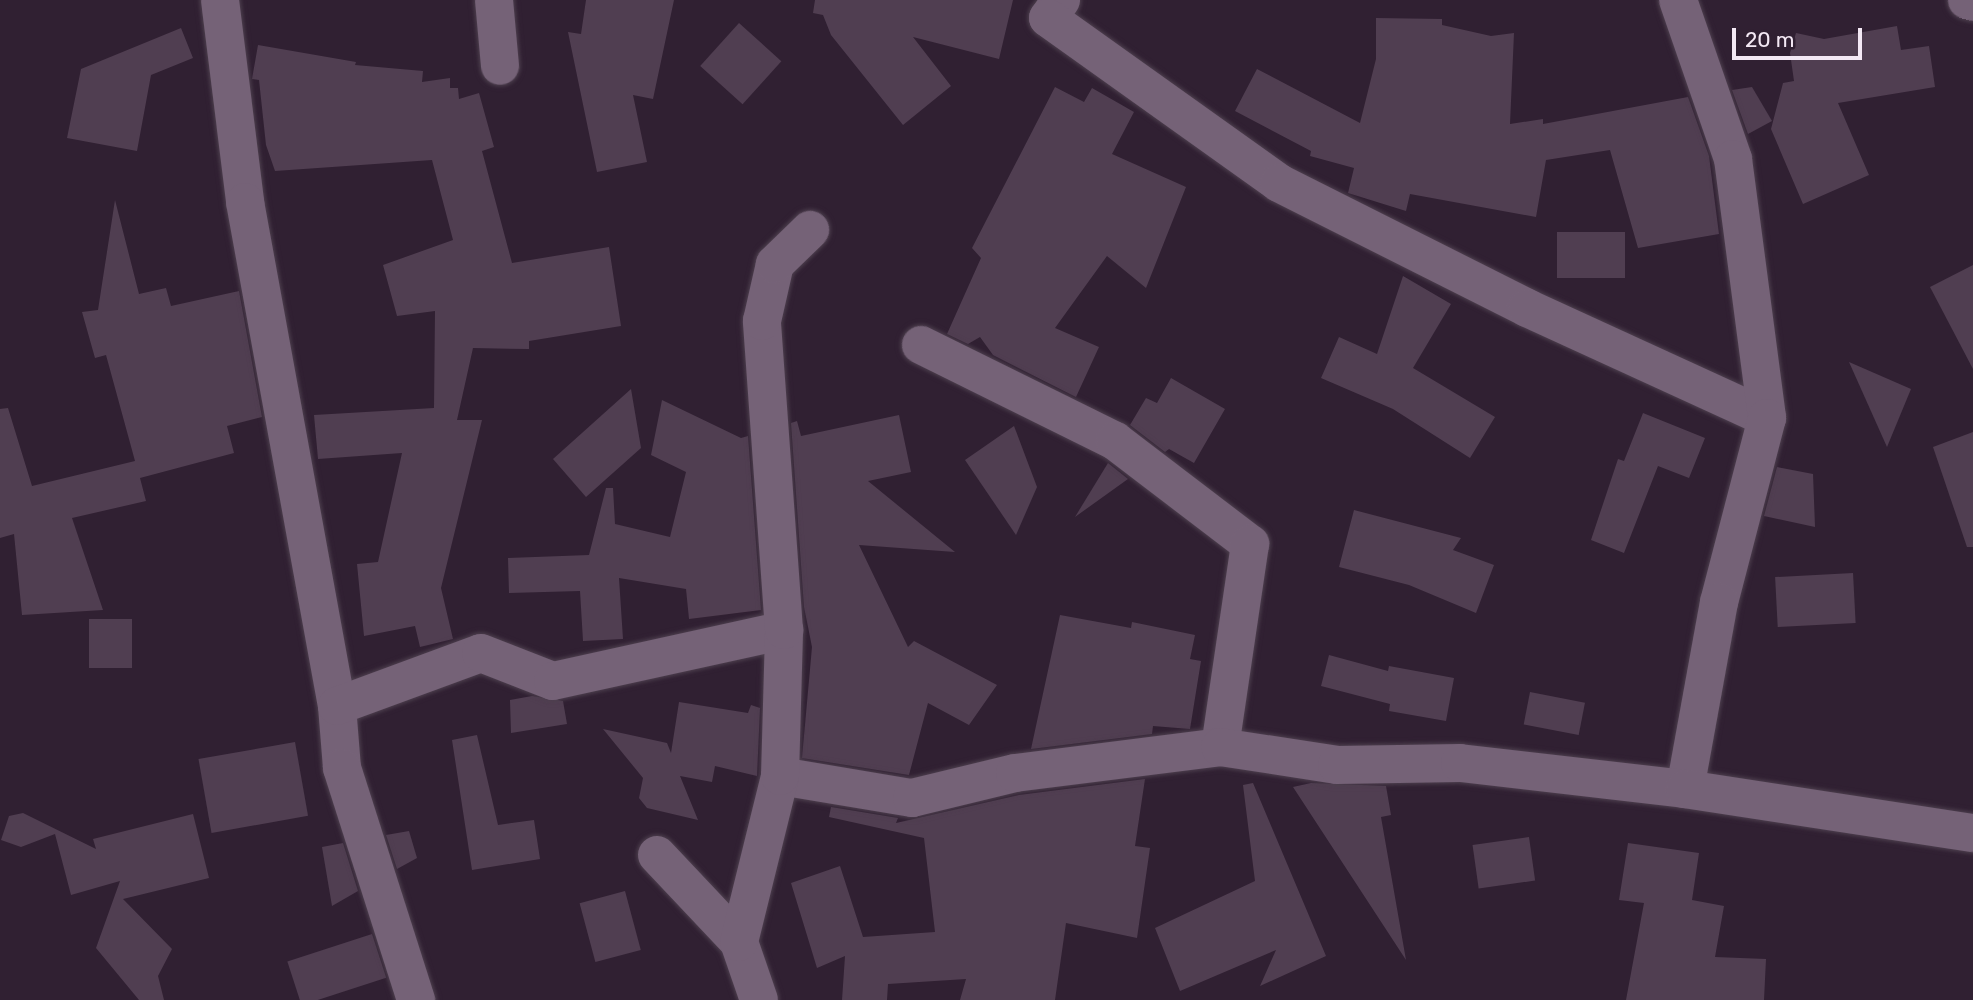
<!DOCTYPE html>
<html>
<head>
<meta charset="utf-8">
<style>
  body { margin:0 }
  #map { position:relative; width:1973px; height:1000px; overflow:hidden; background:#302032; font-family:Rubik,sans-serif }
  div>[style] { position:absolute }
  .building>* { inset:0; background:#503e51; transform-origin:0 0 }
  .roads { filter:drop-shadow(0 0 2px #4d3f4e) drop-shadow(0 0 2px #4d3f4e) }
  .street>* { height:38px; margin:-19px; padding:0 19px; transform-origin:19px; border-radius:19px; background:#756277 }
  span { translate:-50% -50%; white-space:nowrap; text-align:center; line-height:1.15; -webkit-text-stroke:7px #302032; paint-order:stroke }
  .scale { position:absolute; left:1732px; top:28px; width:130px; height:32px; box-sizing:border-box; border:4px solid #f4e9f5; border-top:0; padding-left:9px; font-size:21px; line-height:24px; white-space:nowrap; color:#f4e9f5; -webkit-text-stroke:5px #302032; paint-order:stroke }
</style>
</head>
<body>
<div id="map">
  <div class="building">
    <i style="clip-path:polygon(586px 0,674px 0,653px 99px,633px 95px,647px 162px,597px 172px,568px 32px,581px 34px)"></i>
    <i style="clip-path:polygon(815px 0,1013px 0,999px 59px,913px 37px,951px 86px,903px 125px,831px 35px,823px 15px,813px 13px)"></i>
    <i style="clip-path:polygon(1376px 18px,1442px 19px,1442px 25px,1491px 36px,1514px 33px,1510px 124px,1543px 119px,1543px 124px,1688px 97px,1709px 156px,1719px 234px,1638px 248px,1610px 150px,1546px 160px,1536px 217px,1410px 194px,1406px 211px,1348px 193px,1354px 168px,1310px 156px,1311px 151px,1235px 111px,1257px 69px,1360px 123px,1376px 59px)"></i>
    <i style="left:739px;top:23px;width:57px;height:58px;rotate:42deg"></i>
    <i style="clip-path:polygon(1897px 26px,1901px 50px,1929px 46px,1935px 87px,1838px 103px,1869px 175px,1803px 204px,1771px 129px,1783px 83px,1794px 81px,1790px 53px,1796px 33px,1824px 39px)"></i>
    <i style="clip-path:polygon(181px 28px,193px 58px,151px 75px,137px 151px,67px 138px,81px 69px)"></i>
    <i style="clip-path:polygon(258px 45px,356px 62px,355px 65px,423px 71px,422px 82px,450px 78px,450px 88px,458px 88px,459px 99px,479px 93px,494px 147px,482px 151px,512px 263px,609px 247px,621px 326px,529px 341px,529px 349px,473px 348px,457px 420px,482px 420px,441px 588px,453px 639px,420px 647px,415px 626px,364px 636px,357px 564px,378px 562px,402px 453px,318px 459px,314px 415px,434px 408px,435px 311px,397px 316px,383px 265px,453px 240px,432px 160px,275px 171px,266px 145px,259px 80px,252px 79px)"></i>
    <i style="clip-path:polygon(1055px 87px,1084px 102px,1092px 88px,1134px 112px,1112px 154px,1186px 187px,1146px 288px,1107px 256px,1055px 328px,1099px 347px,1076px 397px,993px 355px,980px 337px,968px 344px,947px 334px,981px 258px,972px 248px)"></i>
    <i style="clip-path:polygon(1752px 87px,1772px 121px,1748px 134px,1732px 90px)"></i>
    <i style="clip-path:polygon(115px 200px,139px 294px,166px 288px,171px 306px,239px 291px,262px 417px,227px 426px,234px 453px,140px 478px,146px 501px,72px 518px,103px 610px,22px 615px,14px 534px,0 538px,0 409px,8px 408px,32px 486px,135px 461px,106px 355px,95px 358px,82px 312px,98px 310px)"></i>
    <i style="left:1557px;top:232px;width:68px;height:46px"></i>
    <i style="clip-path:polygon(1973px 265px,1973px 369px,1930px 287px)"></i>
    <i style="clip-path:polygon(1403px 276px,1451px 304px,1413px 368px,1495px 417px,1470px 458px,1393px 409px,1321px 378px,1339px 337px,1377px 354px)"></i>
    <i style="clip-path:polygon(1849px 362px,1911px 389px,1887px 447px)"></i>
    <i style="clip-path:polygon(1171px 378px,1225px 409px,1194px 463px,1169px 449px,1165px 452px,1130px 425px,1146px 398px,1157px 403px)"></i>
    <i style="clip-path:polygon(631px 389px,641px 448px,586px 497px,553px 459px)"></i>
    <i style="clip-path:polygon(662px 400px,741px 438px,748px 436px,761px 610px,689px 619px,686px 589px,619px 578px,623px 639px,583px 641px,580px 591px,509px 593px,508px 558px,589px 555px,606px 488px,613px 488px,615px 524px,670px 537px,686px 472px,651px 455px)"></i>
    <i style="clip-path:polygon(1643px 413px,1705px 438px,1689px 478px,1658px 466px,1624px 553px,1591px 540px,1618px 459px,1624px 461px)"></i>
    <i style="clip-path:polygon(899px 415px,911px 472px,868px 481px,955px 552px,859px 545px,908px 647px,914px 641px,997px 685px,969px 725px,928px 703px,909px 775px,802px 758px,812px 647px,804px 607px,791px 423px,797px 421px,801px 436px)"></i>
    <i style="clip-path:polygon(1014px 426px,1037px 487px,1016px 535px,965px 460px)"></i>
    <i style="clip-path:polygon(1973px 432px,1973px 547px,1967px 547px,1933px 447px)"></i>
    <i style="clip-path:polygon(1108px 463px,1128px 479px,1075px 517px)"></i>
    <i style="clip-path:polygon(1777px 467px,1813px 474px,1815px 527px,1764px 516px)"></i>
    <i style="clip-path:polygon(1354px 510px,1461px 538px,1453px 550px,1494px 565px,1476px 613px,1409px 585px,1339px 567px)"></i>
    <i style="left:1853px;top:573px;width:50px;height:78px;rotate:87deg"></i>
    <i style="clip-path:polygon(1060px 615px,1131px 628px,1132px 622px,1195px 635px,1190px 659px,1201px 661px,1190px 729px,1153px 726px,1152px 734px,1031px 749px)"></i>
    <i style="left:132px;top:619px;width:49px;height:43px;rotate:90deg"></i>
    <i style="clip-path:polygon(1329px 655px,1388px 671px,1389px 666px,1454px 678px,1446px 721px,1389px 711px,1390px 704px,1321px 686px)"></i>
    <i style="left:1530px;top:692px;width:56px;height:33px;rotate:11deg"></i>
    <i style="clip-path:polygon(532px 696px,563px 701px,567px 724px,511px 733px,510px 700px)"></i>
    <i style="clip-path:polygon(679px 702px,748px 713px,751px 705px,760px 708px,757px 776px,715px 766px,712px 782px,680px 776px,698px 820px,647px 808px,639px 798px,643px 778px,603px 729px,667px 743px,671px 753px)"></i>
    <i style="clip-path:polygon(477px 735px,498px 825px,534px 820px,540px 859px,472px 870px,452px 740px)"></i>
    <i style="left:295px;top:742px;width:75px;height:98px;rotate:80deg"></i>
    <i style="clip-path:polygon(1145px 779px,1135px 846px,1150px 848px,1137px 938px,1066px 923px,1055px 1000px,960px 1000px,966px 979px,888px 984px,887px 1000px,842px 1000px,845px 956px,817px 968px,791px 883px,840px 866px,863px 937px,935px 932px,924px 838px,829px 817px,831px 807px,898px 818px,896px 823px,1019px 795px)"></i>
    <i style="clip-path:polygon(1253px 783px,1326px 956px,1260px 986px,1276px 950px,1180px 991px,1155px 928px,1255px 881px,1243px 785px)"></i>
    <i style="clip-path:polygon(1311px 783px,1386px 786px,1391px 815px,1381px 817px,1406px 960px,1293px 787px)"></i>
    <i style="clip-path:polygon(23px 813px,96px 849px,93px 839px,193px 814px,209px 878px,123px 899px,172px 949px,158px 976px,164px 1000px,139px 1000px,96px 948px,120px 881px,71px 895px,55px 834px,21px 847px,1px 840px,9px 816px)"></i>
    <i style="clip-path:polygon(409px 831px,417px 858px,397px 869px,386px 835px)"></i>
    <i style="left:1529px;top:837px;width:44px;height:57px;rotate:82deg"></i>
    <i style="clip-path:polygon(343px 843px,358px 891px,332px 906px,322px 847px)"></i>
    <i style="clip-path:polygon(1628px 843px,1699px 853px,1692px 900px,1724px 906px,1715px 957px,1766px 959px,1764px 1000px,1626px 1000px,1644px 903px,1619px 900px)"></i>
    <i style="left:625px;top:891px;width:61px;height:47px;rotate:75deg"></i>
    <i style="left:372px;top:934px;width:46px;height:89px;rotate:72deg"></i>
  </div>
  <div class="roads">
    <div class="street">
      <i style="left:220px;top:0;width:204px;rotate:82.9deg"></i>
      <i style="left:245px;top:202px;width:512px;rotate:79.66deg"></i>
      <i style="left:337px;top:706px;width:62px;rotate:85.4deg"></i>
      <i style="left:342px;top:768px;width:244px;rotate:72.3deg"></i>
      <i style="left:494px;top:0;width:66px;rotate:84.8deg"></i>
      <i style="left:1061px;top:0;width:22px;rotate:126deg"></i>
      <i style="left:1048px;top:18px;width:284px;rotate:35.5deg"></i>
      <i style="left:1279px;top:183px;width:278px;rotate:26.7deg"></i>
      <i style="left:1527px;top:308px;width:264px;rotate:24.6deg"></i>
      <i style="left:1678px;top:0;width:168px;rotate:70.9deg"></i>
      <i style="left:1733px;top:159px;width:261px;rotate:82.5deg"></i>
      <i style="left:1767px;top:418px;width:190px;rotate:104.6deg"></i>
      <i style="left:1719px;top:602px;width:190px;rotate:100.3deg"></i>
      <i style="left:1967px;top:0;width:6px;rotate:18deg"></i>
      <i style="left:921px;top:345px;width:216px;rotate:26.3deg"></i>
      <i style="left:1115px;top:441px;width:170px;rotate:37.3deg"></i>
      <i style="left:1250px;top:544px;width:205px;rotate:98.4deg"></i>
      <i style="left:337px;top:706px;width:153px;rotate:-20.2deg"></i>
      <i style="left:481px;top:653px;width:77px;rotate:21.3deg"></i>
      <i style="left:553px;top:681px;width:237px;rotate:-12.4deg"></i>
      <i style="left:780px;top:776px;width:134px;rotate:9.5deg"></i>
      <i style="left:912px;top:798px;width:106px;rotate:-13.6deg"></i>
      <i style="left:1015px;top:773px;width:207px;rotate:-7.2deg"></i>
      <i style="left:1220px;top:747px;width:118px;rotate:8.7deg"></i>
      <i style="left:1337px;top:765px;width:123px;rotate:-0.9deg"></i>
      <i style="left:1460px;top:763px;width:226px;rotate:6.6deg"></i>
      <i style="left:1685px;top:789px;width:291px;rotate:8.7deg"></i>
      <i style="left:657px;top:855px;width:120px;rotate:46.7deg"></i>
      <i style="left:739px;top:942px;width:61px;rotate:71deg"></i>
      <i style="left:739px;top:942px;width:171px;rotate:-76.1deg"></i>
      <i style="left:780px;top:776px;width:146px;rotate:-88.4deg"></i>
      <i style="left:784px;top:630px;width:310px;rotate:-94.1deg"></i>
      <i style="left:762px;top:321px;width:58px;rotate:-77.2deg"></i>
      <i style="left:775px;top:264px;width:49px;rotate:-44.2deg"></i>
    </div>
  </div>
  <div class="scale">20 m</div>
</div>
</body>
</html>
